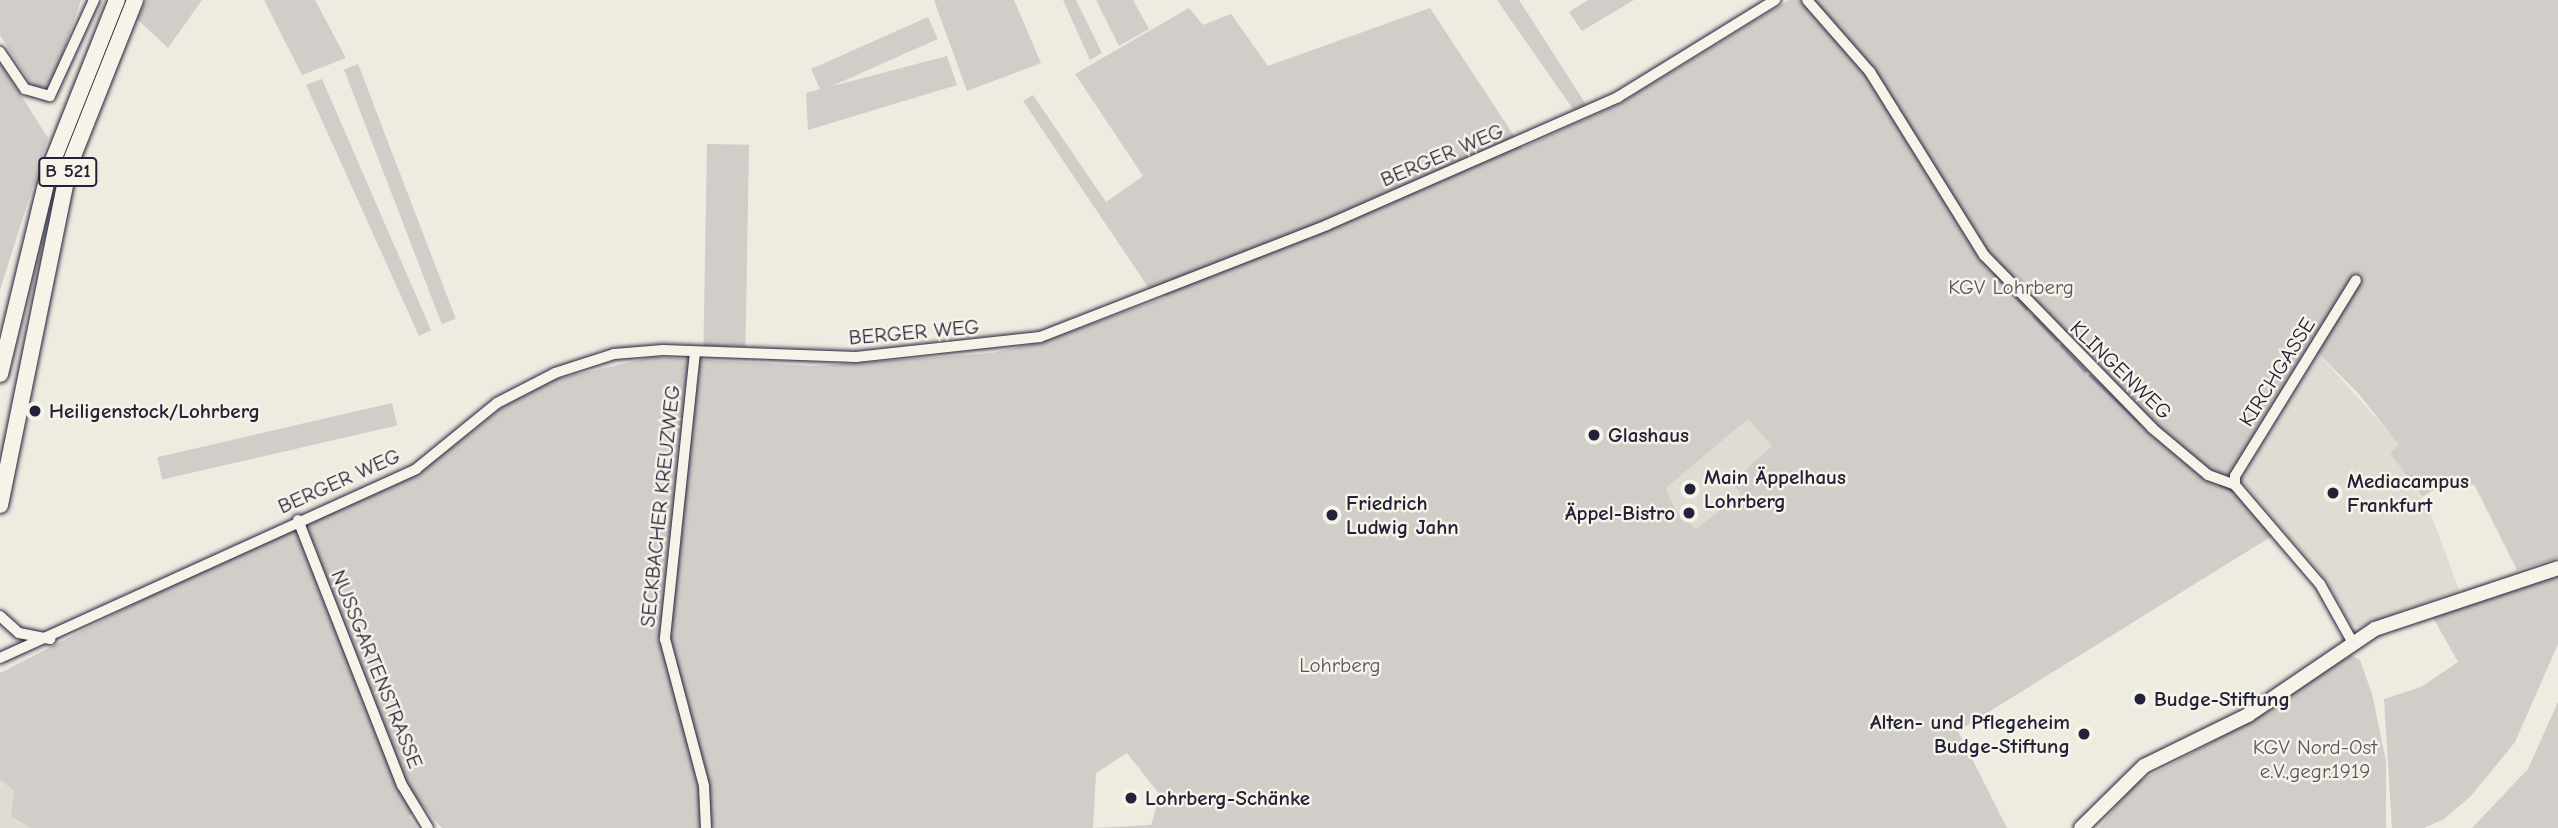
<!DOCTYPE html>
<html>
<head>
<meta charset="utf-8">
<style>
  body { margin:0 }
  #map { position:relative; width:2558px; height:828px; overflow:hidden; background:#eeebe1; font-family:"Comic Neue",sans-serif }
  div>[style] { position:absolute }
  .built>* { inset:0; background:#dfdcd4 }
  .green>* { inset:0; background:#d1cdc9; transform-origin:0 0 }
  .stream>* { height:2.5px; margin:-1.25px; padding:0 1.25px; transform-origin:1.25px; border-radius:1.25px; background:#a6a3a6 }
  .roads { filter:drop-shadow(0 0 2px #22223b) drop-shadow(0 0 2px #22223b) }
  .street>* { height:10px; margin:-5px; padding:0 5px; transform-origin:5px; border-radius:5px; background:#f7f3e8 }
  .secondary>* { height:14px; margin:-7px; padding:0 7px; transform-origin:7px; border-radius:7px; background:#f7f3e8 }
  .primary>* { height:16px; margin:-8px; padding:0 8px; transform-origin:8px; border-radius:8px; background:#f7f3e8 }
  .dots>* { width:19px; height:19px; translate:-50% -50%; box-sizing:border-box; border:4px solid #f7f3e8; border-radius:50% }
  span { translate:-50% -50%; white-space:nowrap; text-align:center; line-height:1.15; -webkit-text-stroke:5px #f7f3e8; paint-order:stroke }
  .shield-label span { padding:2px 5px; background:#f7f3e8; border:2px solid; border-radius:5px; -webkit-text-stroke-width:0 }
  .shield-label { font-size:19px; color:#22223b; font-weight:700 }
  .street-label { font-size:21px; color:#22223b }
  .park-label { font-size:21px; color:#575566 }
  .poi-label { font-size:21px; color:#22223b; font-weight:700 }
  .left { translate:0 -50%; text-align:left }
  .right { translate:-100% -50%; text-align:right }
</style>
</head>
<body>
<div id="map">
  <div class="built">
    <i style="clip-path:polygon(2318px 353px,2400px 445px,2391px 453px,2416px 481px,2412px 486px,2429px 509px,2459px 590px,2360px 627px,2350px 624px,2327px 581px,2240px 479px)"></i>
    <i style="clip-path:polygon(1748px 419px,1772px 446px,1732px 481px,1742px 493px,1696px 529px,1675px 509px,1666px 488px)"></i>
    <i style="clip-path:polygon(0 780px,14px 791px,11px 816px,30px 828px,0 828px)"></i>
  </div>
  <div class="green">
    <i style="clip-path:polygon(0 0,81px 0,51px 88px,33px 87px,0 35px)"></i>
    <i style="clip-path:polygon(147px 0,202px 0,168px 48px,137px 19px)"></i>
    <i style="clip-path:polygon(264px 0,315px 0,346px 58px,302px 75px)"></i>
    <i style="clip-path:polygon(934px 0,1014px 0,1041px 63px,967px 91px)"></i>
    <i style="clip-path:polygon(1063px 0,1076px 0,1102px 53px,1090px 60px)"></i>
    <i style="clip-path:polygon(1096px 0,1133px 0,1149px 29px,1119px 46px)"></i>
    <i style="clip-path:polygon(1497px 0,1519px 0,1587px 106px,1575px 112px)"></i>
    <i style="clip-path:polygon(1588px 0,1634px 0,1582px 31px,1569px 12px)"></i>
    <i style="clip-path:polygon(evenodd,1789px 0,2558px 0,2558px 558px,2517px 570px,2474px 484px,2462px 490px,2454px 478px,2422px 497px,2390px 453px,2399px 445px,2358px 393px,2318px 353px,2308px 352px,2227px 479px,2272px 536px,1958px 731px,2007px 828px,442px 828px,420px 803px,409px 817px,417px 828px,30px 828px,11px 816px,14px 791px,0 780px,0 673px,210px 565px,417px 475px,504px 406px,557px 379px,652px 357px,814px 366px,992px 353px,1042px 342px,1166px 297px,1160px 287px,1150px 290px,1023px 101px,1033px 95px,1106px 202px,1143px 176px,1075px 74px,1189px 8px,1203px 25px,1231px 14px,1268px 66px,1430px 8px,1522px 148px,1621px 103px,1789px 0,1748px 419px,1772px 446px,1731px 482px,1741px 493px,1696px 529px,1675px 509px,1666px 488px,1748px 419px,1789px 0,1127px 753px,1160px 795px,1151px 825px,1093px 828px,1096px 773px,1127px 753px)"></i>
    <i style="left:928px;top:17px;width:24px;height:128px;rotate:66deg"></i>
    <i style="clip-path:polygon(947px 56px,957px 85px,808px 130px,806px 93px)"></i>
    <i style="clip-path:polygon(0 62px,48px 138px,0 290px)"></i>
    <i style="left:358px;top:64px;width:273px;height:15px;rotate:69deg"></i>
    <i style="clip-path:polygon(322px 79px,431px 330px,419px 336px,306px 85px)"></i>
    <i style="left:707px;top:144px;width:42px;height:202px;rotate:1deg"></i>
    <i style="left:392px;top:403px;width:23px;height:241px;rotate:77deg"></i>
    <i style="clip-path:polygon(2558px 574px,2558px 644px,2515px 742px,2471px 796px,2444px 819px,2424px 828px,2392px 828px,2384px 699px,2421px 687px,2458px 662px,2431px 614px)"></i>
    <i style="clip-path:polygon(2349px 654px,2360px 660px,2372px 694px,2386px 761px,2386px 828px,2099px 828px,2133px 785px,2256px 718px)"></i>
    <i style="clip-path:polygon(2558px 702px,2558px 828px,2472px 828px,2528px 769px)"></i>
  </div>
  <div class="stream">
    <i style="left:1995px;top:274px;width:47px;rotate:47.6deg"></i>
    <i style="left:2034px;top:316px;width:33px;rotate:47deg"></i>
    <i style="left:2061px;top:345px;width:35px;rotate:47deg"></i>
    <i style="left:2090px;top:375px;width:69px;rotate:43.8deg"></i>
    <i style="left:2221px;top:485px;width:14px;rotate:25deg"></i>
  </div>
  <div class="roads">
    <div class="street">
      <i style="left:1807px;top:0;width:96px;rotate:48.8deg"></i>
      <i style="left:1870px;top:72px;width:216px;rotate:58.1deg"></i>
      <i style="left:1984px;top:255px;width:241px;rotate:45.8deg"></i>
      <i style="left:2152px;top:428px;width:73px;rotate:40deg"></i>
      <i style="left:2208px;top:475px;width:29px;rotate:20deg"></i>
      <i style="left:2235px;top:485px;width:130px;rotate:49.4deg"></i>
      <i style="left:2320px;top:584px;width:68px;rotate:60.8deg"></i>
      <i style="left:0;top:52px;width:45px;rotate:56deg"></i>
      <i style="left:25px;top:89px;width:26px;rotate:16deg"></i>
      <i style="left:50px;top:96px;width:106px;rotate:-65.4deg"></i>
      <i style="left:695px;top:352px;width:289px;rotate:96deg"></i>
      <i style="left:665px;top:639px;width:152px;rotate:75.1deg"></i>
      <i style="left:704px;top:786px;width:42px;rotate:87.3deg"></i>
      <i style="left:2235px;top:485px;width:9px;rotate:-90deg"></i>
      <i style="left:2235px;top:476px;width:230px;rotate:-58.3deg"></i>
      <i style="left:298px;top:520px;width:285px;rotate:68.6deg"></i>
      <i style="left:402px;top:785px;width:50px;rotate:58.8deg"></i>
      <i style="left:0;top:616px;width:25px;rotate:42deg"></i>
      <i style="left:19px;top:633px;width:32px;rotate:11deg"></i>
      <i style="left:0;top:658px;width:457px;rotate:-24.4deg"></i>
      <i style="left:416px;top:469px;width:104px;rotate:-39.2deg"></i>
      <i style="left:497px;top:403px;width:65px;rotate:-27.3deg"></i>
      <i style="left:555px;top:373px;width:62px;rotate:-17.9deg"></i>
      <i style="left:614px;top:354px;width:49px;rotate:-4.7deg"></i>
      <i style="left:663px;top:350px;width:193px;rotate:2.1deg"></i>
      <i style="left:856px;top:357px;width:185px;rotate:-6.2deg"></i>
      <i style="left:1040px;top:337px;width:308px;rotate:-21.3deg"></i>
      <i style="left:1327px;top:225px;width:318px;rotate:-23.7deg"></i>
      <i style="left:1618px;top:97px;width:185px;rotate:-31.7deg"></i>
    </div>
    <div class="secondary">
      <i style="left:2081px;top:828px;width:88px;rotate:-44.5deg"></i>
      <i style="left:2144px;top:766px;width:116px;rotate:-26.1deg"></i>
      <i style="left:2248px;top:715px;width:153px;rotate:-34.1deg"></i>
      <i style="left:2375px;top:629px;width:193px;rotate:-18.4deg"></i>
    </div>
    <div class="primary">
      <i style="left:0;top:374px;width:212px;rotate:-76.4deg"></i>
      <i style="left:50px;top:168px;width:181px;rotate:-68.3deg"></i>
      <i style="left:0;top:505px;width:346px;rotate:-78.5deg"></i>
      <i style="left:69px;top:166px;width:179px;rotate:-68.3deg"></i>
    </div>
  </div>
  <div class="dots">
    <i style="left:35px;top:411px;background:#22223b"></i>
    <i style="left:1594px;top:435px;background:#22223b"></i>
    <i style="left:1690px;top:489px;background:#22223b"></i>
    <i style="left:2333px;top:493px;background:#22223b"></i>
    <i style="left:1689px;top:513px;background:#22223b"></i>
    <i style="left:1332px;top:515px;background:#22223b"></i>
    <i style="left:2140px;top:699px;background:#22223b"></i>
    <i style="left:2084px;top:734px;background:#22223b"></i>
    <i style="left:1131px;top:798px;background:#22223b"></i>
  </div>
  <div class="shield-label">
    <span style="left:68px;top:172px">B 521</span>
  </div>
  <div class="street-label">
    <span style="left:1442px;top:155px;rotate:-23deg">BERGER WEG</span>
    <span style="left:914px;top:332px;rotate:-5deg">BERGER WEG</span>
    <span style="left:2121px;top:370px;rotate:44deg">KLINGENWEG</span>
    <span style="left:2277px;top:372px;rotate:-58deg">KIRCHGASSE</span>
    <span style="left:339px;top:481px;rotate:-24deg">BERGER WEG</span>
    <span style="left:660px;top:506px;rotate:-84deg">SECKBACHER KREUZWEG</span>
    <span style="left:377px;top:669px;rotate:68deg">NUSSGARTENSTRASSE</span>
  </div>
  <div class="park-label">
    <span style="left:2011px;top:287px">KGV Lohrberg</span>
    <span style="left:1340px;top:665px">Lohrberg</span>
    <span style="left:2315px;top:759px">KGV Nord-Ost<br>e.V.,gegr.1919</span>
  </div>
  <div class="poi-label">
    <span class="left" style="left:49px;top:411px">Heiligenstock/Lohrberg</span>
    <span class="left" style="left:1608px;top:435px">Glashaus</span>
    <span class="left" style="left:1704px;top:489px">Main Äppelhaus<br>Lohrberg</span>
    <span class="left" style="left:2347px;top:493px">Mediacampus<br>Frankfurt</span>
    <span class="left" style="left:1346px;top:515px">Friedrich<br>Ludwig Jahn</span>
    <span class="right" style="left:1675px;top:513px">Äppel-Bistro</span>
    <span class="left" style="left:2154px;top:699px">Budge-Stiftung</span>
    <span class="right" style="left:2070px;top:734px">Alten- und Pflegeheim<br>Budge-Stiftung</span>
    <span class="left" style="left:1145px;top:798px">Lohrberg-Schänke</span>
  </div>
</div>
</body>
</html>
